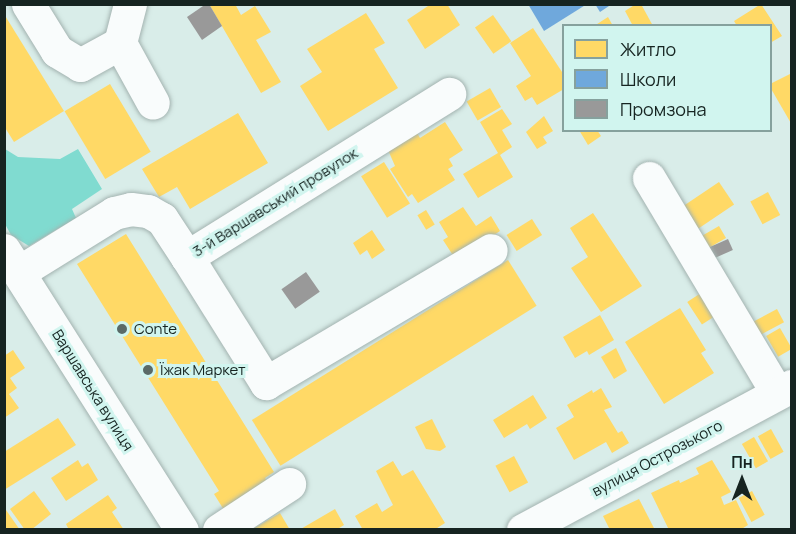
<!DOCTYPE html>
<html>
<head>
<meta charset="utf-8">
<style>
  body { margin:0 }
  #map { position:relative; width:796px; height:534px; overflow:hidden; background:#d9ede9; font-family:Manrope,sans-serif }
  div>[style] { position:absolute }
  .forest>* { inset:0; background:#80dbd0 }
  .homes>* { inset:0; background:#ffd966; transform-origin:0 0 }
  .schools>* { inset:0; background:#6fa8dc }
  .industry>* { inset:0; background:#999; transform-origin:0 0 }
  .roads { filter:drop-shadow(0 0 2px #a3b3b0) drop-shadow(0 0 2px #a3b3b0) }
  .minor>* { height:33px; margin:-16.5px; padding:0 16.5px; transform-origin:16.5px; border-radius:16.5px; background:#f9fcfc }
  .dots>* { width:16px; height:16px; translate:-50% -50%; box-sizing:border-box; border:3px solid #d1f5ef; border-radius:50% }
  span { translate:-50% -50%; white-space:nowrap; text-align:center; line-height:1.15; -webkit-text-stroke:6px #d1f5ef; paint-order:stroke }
  .street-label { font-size:15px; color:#162421 }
  .poi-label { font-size:15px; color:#162421 }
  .left { translate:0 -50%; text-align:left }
  .frame { position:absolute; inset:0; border:6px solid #162421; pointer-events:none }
  .legend { position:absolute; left:562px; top:24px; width:210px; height:108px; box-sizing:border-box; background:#d1f5ef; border:2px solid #86a19d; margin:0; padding:8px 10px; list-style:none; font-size:18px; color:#162421 }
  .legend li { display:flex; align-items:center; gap:12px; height:30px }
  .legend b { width:30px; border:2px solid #86a19d }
  .north { position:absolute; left:712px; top:450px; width:60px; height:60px; -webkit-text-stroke:4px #d1f5ef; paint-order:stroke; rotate:0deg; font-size:16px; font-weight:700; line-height:24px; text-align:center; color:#162421 }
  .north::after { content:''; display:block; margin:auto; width:21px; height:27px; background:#162421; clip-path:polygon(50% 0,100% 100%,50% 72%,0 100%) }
</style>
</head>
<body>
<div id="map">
  <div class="forest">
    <i style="clip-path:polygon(5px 149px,18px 157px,60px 159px,78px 149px,102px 189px,72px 209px,76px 218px,29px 246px,11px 235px,5px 224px)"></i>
  </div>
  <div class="homes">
    <i style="clip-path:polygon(209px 4px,235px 4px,241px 15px,255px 6px,271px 32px,256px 40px,281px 82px,261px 93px)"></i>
    <i style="clip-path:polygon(431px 4px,447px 4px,460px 25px,425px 49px,407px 20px)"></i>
    <i style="clip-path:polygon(636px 4px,641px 4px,653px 26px,633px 26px,625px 11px)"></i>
    <i style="clip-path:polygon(761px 4px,782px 36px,770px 43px,770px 26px,737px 26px,734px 21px)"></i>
    <i style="clip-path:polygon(366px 13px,385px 43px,374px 49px,398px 88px,328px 131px,300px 86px,322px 72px,307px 49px)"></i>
    <i style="clip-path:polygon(4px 14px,64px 111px,14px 142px,4px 126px)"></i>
    <i style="left:493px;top:15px;width:32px;height:22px;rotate:55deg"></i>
    <i style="clip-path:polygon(608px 17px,613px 26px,594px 26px)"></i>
    <i style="clip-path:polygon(533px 28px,564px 75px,564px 89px,537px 105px,532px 97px,525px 101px,516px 86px,531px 76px,510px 43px)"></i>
    <i style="clip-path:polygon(792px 73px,792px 125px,770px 87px,770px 84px)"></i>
    <i style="left:110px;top:84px;width:79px;height:53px;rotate:59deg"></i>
    <i style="left:490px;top:88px;width:22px;height:27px;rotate:60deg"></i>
    <i style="clip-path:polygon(502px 109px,512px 124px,502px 130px,512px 147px,500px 155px,513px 177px,478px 198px,463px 174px,498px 153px,480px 122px)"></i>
    <i style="clip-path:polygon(238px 113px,268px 163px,190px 209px,177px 187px,159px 197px,142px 169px)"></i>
    <i style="clip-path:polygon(544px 116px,553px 131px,543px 137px,547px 143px,537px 149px,526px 132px)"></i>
    <i style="clip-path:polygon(445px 122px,463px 150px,449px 159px,453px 166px,448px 169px,455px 180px,418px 203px,412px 194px,408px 197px,390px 169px,395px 166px,385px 143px,413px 126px,420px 138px)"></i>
    <i style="clip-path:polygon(579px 130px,597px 130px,601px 136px,588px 145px)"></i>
    <i style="left:384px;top:162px;width:49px;height:27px;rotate:58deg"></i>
    <i style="left:719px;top:182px;width:27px;height:43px;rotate:56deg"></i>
    <i style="left:768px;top:192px;width:26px;height:20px;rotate:62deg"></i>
    <i style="clip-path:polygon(463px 207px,476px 226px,491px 216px,500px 231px,456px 260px,443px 240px,448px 237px,439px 222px)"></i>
    <i style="left:426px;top:210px;width:17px;height:10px;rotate:59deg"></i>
    <i style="clip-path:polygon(593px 213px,642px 286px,601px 312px,571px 268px,588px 257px,570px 228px)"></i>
    <i style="left:532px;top:219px;width:19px;height:30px;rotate:58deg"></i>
    <i style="left:719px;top:226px;width:14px;height:24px;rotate:60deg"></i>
    <i style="clip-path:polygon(372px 230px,385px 250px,372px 259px,367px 250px,360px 255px,353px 243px)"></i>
    <i style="clip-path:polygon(126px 234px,274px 472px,265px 478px,273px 490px,229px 518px,214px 494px,219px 491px,77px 264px)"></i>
    <i style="left:508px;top:260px;width:54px;height:302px;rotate:58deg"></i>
    <i style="left:704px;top:291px;width:27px;height:20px;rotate:57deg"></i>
    <i style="clip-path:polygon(680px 308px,706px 350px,701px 353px,714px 373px,664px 404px,625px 342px)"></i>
    <i style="left:777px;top:309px;width:15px;height:27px;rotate:62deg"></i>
    <i style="clip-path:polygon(600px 315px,614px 340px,589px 355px,587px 351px,575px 358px,563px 337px)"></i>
    <i style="left:780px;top:328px;width:24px;height:16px;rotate:60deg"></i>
    <i style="clip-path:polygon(616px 348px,627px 371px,614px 379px,601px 357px)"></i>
    <i style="clip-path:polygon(13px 350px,25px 368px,10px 378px,17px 388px,9px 394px,19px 408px,4px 418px,4px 356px)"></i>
    <i style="clip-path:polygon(601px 388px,612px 407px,604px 410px,618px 433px,622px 431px,629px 443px,612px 453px,606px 442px,574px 460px,556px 428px,574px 417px,567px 405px,592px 390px,593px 393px)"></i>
    <i style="clip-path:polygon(533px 395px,547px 418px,530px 429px,527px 424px,504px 438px,493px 420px)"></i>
    <i style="clip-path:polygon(58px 418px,76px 445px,4px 490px,4px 452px)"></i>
    <i style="clip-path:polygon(432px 419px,446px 447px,440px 451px,426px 449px,415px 427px)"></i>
    <i style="left:771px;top:429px;width:26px;height:15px;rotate:61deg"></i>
    <i style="left:754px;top:437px;width:28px;height:14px;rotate:60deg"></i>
    <i style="left:514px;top:456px;width:30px;height:21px;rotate:62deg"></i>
    <i style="clip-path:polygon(78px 460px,82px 467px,88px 463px,98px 480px,66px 501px,51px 478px)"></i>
    <i style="clip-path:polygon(712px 460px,731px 492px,721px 497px,724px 505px,736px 500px,748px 525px,740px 530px,669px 530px,651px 493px,679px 480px,680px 483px,699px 474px,696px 468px)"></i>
    <i style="clip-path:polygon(393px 461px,402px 476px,413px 470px,445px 523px,434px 530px,363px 530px,355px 516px,377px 503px,382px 512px,393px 505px,376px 471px)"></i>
    <i style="clip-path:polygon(34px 491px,51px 514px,31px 530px,25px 530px,10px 509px)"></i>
    <i style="left:752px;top:491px;width:27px;height:15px;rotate:62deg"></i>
    <i style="clip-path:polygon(108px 495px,117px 508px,112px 512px,124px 530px,69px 530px,66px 524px)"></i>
    <i style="clip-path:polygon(639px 499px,655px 530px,610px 530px,603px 516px)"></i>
    <i style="clip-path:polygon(335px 509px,344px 525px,336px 530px,299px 530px)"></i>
    <i style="clip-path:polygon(6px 510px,20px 530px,4px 530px)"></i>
    <i style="clip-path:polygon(280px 513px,290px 530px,251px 530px)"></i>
  </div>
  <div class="schools">
    <i style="clip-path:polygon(528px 4px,587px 4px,544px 31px)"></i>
    <i style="clip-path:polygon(595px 4px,612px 4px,600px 12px)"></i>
  </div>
  <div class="industry">
    <i style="clip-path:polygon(206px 4px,209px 4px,222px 26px,202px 40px,187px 17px)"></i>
    <i style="left:728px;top:239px;width:12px;height:24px;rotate:66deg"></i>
    <i style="left:306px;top:272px;width:24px;height:30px;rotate:55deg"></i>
  </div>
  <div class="roads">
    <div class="minor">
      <i style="left:28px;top:4px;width:55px;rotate:58.3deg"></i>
      <i style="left:57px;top:51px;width:27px;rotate:31deg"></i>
      <i style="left:80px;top:65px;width:46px;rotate:-28.8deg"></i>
      <i style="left:120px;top:43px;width:68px;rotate:61.2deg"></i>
      <i style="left:120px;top:43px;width:40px;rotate:-75.6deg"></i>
      <i style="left:649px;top:178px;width:250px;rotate:59.2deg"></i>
      <i style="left:4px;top:250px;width:332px;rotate:57.6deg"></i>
      <i style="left:187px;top:257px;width:149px;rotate:57.9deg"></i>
      <i style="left:266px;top:383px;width:261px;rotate:-30.6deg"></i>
      <i style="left:19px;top:272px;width:112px;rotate:-31.8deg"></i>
      <i style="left:114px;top:213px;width:17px;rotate:-13deg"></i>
      <i style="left:131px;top:209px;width:17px;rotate:7deg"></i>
      <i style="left:148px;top:211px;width:16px;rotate:30deg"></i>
      <i style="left:162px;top:219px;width:45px;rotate:56.7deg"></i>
      <i style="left:187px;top:257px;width:309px;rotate:-31.9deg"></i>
      <i style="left:219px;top:530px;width:84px;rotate:-33.3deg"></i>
      <i style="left:523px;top:530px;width:305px;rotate:-28.2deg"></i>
    </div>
  </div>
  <div class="dots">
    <i style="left:122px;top:329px;background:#5a6a67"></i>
    <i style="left:148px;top:370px;background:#5a6a67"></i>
  </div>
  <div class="street-label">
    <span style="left:275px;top:202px;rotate:-32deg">3-й Варшавський провулок</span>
    <span style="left:93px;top:390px;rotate:58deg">Варшавська вулиця</span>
    <span style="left:657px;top:458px;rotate:-28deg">вулиця Острозького</span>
  </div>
  <div class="poi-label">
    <span class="left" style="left:134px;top:329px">Conte</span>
    <span class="left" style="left:160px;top:370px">Їжак Маркет</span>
  </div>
  <div class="frame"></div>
  <ul class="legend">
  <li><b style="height:16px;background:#ffd966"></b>Житло</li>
  <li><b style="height:16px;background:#6fa8dc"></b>Школи</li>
  <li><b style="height:16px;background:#999"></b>Промзона</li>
  </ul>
  <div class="north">Пн</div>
</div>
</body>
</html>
